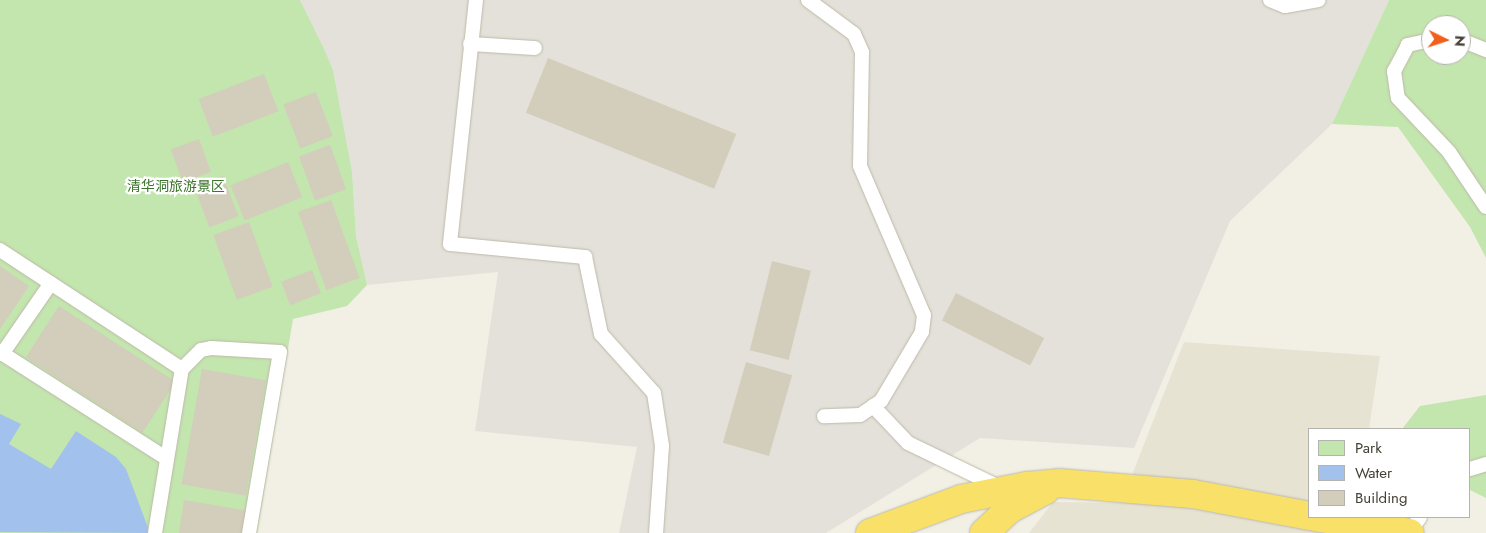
<!DOCTYPE html>
<html>
<head>
<meta charset="utf-8">
<style>
  body { margin:0 }
  #map { position:relative; width:1486px; height:533px; overflow:hidden; background:#f2f0e5; font-family:Jost,"Noto Sans SC",sans-serif }
  div>[style] { position:absolute }
  .residential>* { inset:0; background:#e6e3d3 }
  .industrial>* { inset:0; background:#e4e1da }
  .green>* { inset:0; background:#c3e5ae }
  .water>* { inset:0; background:#a2c2ed }
  .building>* { inset:0; background:#d3cdbb; transform-origin:0 0 }
  .roads { filter:drop-shadow(0 0 1px #bdb9a8) drop-shadow(0 0 1px #bdb9a8) }
  .lane>* { height:14px; margin:-7px; padding:0 7px; transform-origin:7px; border-radius:7px; background:#fff }
  .highway>* { height:28px; margin:-14px; padding:0 14px; transform-origin:14px; border-radius:14px; background:#f9e169 }
  span { translate:-50% -50%; white-space:nowrap; text-align:center; line-height:1.15; -webkit-text-stroke:4.5px #fff; paint-order:stroke }
  .park-label { font-size:14px; color:#3a732a }
  .legend { position:absolute; left:1308px; top:428px; width:162px; height:90px; box-sizing:border-box; background:#fff; border:1px solid #b4b3ae; margin:0; padding:6px 9px; list-style:none; font-size:15px; color:#444035 }
  .legend li { display:flex; align-items:center; gap:10px; height:25px }
  .legend b { width:25px; border:1px solid #b4b3ae }
  .north { position:absolute; left:1421px; top:15px; width:50px; height:50px; box-sizing:border-box; background:#fff; border:1px solid #b4b3ae; border-radius:50%; rotate:94deg; font-size:14px; font-weight:700; line-height:20px; text-align:center; color:#444035 }
  .north::after { content:''; display:block; margin:auto; width:18px; height:22px; background:#f25f1b; clip-path:polygon(50% 0,100% 100%,50% 72%,0 100%) }
</style>
</head>
<body>
<div id="map">
  <div class="residential">
    <i style="clip-path:polygon(1184px 342px,1380px 356px,1369px 429px,1310px 429px,1310px 517px,1353px 533px,1029px 533px,1053px 502px,1121px 503px)"></i>
  </div>
  <div class="industrial">
    <i style="clip-path:polygon(300px 0,1389px 0,1332px 124px,1230px 221px,1134px 448px,980px 438px,826px 533px,619px 533px,637px 447px,475px 431px,498px 272px,367px 285px,356px 236px,352px 171px,333px 70px)"></i>
  </div>
  <div class="green">
    <i style="clip-path:polygon(0 0,300px 0,324px 49px,333px 70px,352px 171px,356px 236px,367px 285px,347px 306px,293px 319px,257px 533px,0 533px)"></i>
    <i style="clip-path:polygon(evenodd,1389px 0,1486px 0,1486px 258px,1470px 227px,1398px 127px,1332px 124px,1389px 0,1431px 25px,1461px 25px,1461px 55px,1431px 55px,1431px 25px)"></i>
    <i style="clip-path:polygon(1486px 395px,1486px 498px,1470px 490px,1470px 429px,1402px 429px,1420px 406px)"></i>
  </div>
  <div class="water">
    <i style="clip-path:polygon(0 414px,21px 424px,9px 444px,51px 469px,76px 431px,116px 457px,126px 469px,150px 533px,0 532px)"></i>
  </div>
  <div class="building">
    <i style="left:548px;top:58px;width:203px;height:59px;rotate:22deg"></i>
    <i style="left:264px;top:74px;width:40px;height:70px;rotate:69deg"></i>
    <i style="left:316px;top:92px;width:47px;height:35px;rotate:69deg"></i>
    <i style="left:199px;top:139px;width:35px;height:30px;rotate:70deg"></i>
    <i style="left:330px;top:145px;width:47px;height:33px;rotate:70deg"></i>
    <i style="left:288px;top:162px;width:38px;height:62px;rotate:68deg"></i>
    <i style="left:223px;top:176px;width:43px;height:31px;rotate:69deg"></i>
    <i style="left:331px;top:200px;width:83px;height:35px;rotate:70deg"></i>
    <i style="left:249px;top:222px;width:69px;height:38px;rotate:70deg"></i>
    <i style="left:772px;top:261px;width:40px;height:92px;rotate:14deg"></i>
    <i style="clip-path:polygon(0 266px,29px 286px,0 329px)"></i>
    <i style="left:312px;top:270px;width:25px;height:33px;rotate:69deg"></i>
    <i style="left:956px;top:293px;width:99px;height:31px;rotate:27deg"></i>
    <i style="left:59px;top:306px;width:139px;height:61px;rotate:33deg"></i>
    <i style="left:746px;top:362px;width:48px;height:84px;rotate:16deg"></i>
    <i style="left:202px;top:369px;width:65px;height:117px;rotate:10deg"></i>
    <i style="clip-path:polygon(184px 500px,249px 511px,245px 533px,179px 533px)"></i>
  </div>
  <div class="roads">
    <div class="lane">
      <i style="left:476px;top:0;width:245px;rotate:96.1deg"></i>
      <i style="left:450px;top:244px;width:136px;rotate:5.5deg"></i>
      <i style="left:585px;top:257px;width:79px;rotate:78.3deg"></i>
      <i style="left:601px;top:334px;width:79px;rotate:48.1deg"></i>
      <i style="left:654px;top:393px;width:54px;rotate:81.4deg"></i>
      <i style="left:662px;top:446px;width:87px;rotate:93.9deg"></i>
      <i style="left:808px;top:0;width:57px;rotate:36.5deg"></i>
      <i style="left:854px;top:34px;width:20px;rotate:66deg"></i>
      <i style="left:862px;top:52px;width:114px;rotate:91deg"></i>
      <i style="left:860px;top:166px;width:162px;rotate:66.8deg"></i>
      <i style="left:924px;top:315px;width:17px;rotate:97deg"></i>
      <i style="left:922px;top:332px;width:80px;rotate:120.7deg"></i>
      <i style="left:881px;top:401px;width:25px;rotate:146deg"></i>
      <i style="left:860px;top:415px;width:36px;rotate:178deg"></i>
      <i style="left:1270px;top:0;width:16px;rotate:22deg"></i>
      <i style="left:1285px;top:6px;width:34px;rotate:-10deg"></i>
      <i style="left:1431px;top:40px;width:24px;rotate:168deg"></i>
      <i style="left:1408px;top:45px;width:30px;rotate:118deg"></i>
      <i style="left:1394px;top:71px;width:27px;rotate:82deg"></i>
      <i style="left:1398px;top:98px;width:74px;rotate:46.6deg"></i>
      <i style="left:1449px;top:152px;width:66px;rotate:56.1deg"></i>
      <i style="left:1461px;top:40px;width:27px;rotate:22deg"></i>
      <i style="left:470px;top:44px;width:65px;rotate:3.5deg"></i>
      <i style="left:0;top:250px;width:217px;rotate:33.2deg"></i>
      <i style="left:0;top:352px;width:198px;rotate:32.6deg"></i>
      <i style="left:2px;top:354px;width:86px;rotate:-55.4deg"></i>
      <i style="left:873px;top:406px;width:51px;rotate:46.6deg"></i>
      <i style="left:908px;top:443px;width:103px;rotate:25.8deg"></i>
      <i style="left:1470px;top:469px;width:17px;rotate:-17deg"></i>
      <i style="left:155px;top:533px;width:166px;rotate:-80.7deg"></i>
      <i style="left:182px;top:369px;width:27px;rotate:-45deg"></i>
      <i style="left:201px;top:350px;width:10px;rotate:-11deg"></i>
      <i style="left:211px;top:348px;width:69px;rotate:3.3deg"></i>
      <i style="left:280px;top:352px;width:184px;rotate:99.7deg"></i>
      <i style="left:1409px;top:533px;width:19px;rotate:-55deg"></i>
    </div>
    <div class="highway">
      <i style="left:1315px;top:517px;width:96px;rotate:9.6deg"></i>
      <i style="left:870px;top:533px;width:97px;rotate:-20.5deg"></i>
      <i style="left:961px;top:499px;width:67px;rotate:-11.1deg"></i>
      <i style="left:1027px;top:486px;width:32px;rotate:-5deg"></i>
      <i style="left:1059px;top:483px;width:134px;rotate:4.7deg"></i>
      <i style="left:1193px;top:494px;width:119px;rotate:10.6deg"></i>
      <i style="left:984px;top:533px;width:35px;rotate:-43deg"></i>
      <i style="left:1010px;top:509px;width:40px;rotate:-28deg"></i>
    </div>
  </div>
  <div class="park-label">
    <span style="left:176px;top:186px">清华洞旅游景区</span>
  </div>
  <ul class="legend">
  <li><b style="height:14px;background:#c3e5ae"></b>Park</li>
  <li><b style="height:14px;background:#a2c2ed"></b>Water</li>
  <li><b style="height:14px;background:#d3cdbb"></b>Building</li>
  </ul>
  <div class="north">N</div>
</div>
</body>
</html>
